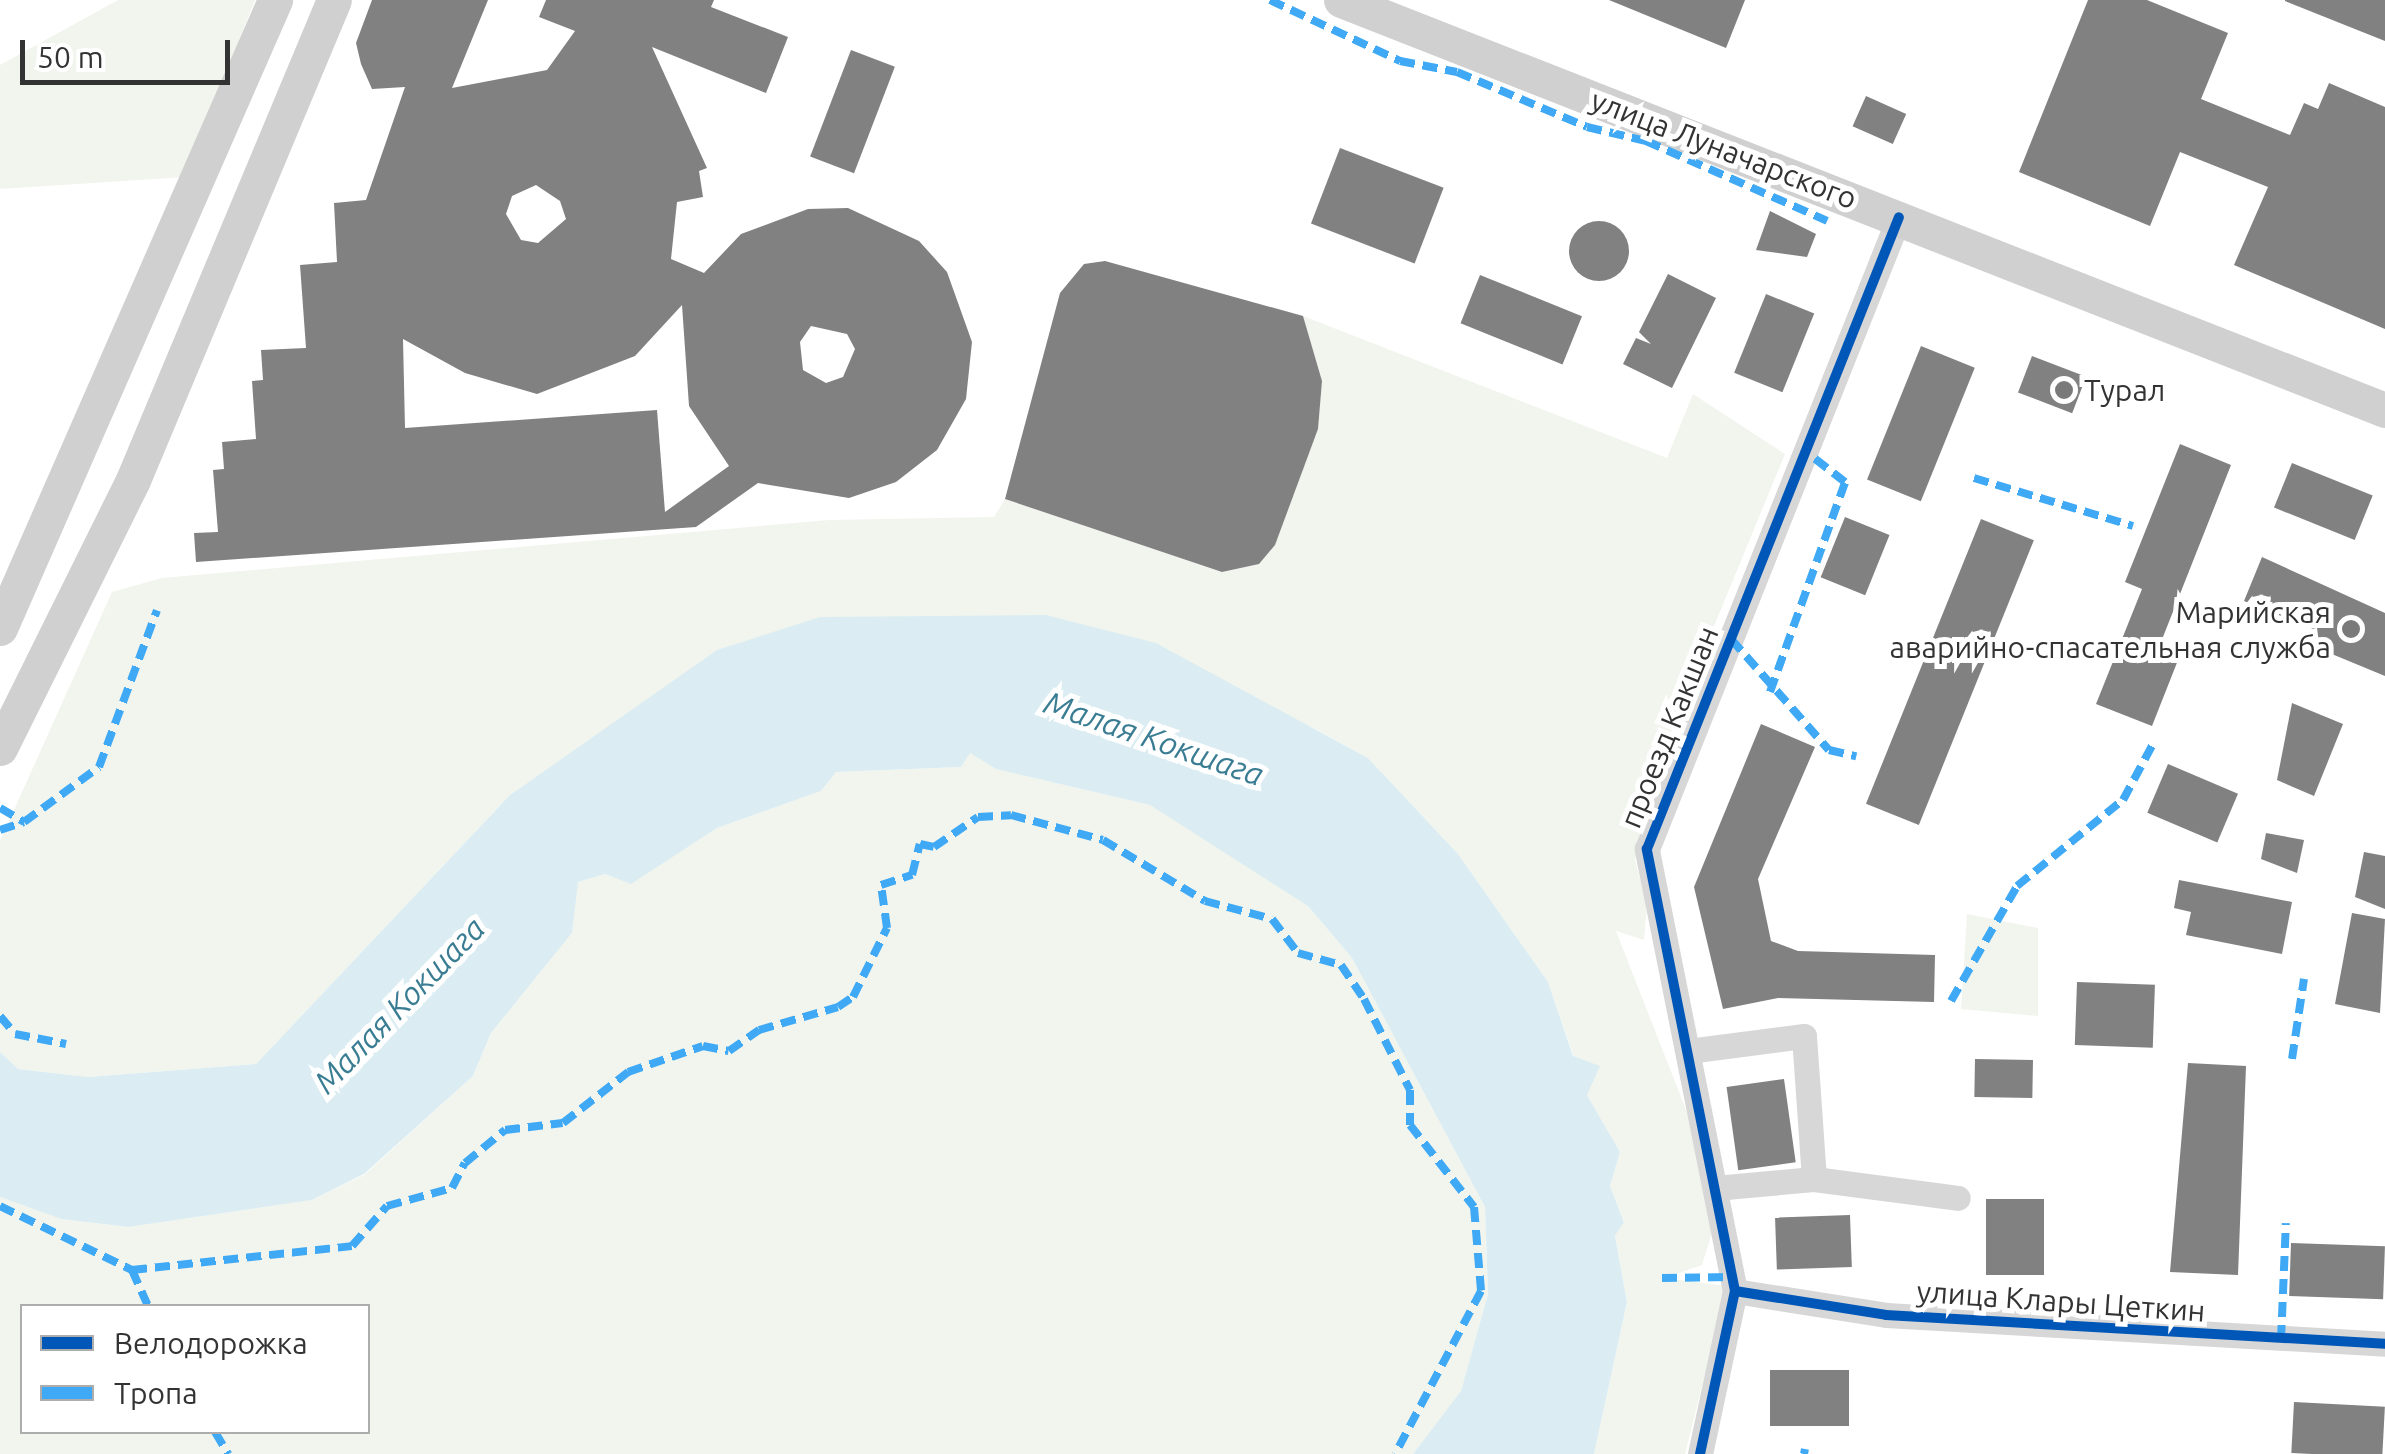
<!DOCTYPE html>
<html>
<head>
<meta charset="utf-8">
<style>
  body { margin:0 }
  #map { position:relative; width:2385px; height:1454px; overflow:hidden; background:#fff; font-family:Ubuntu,sans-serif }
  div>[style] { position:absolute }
  .green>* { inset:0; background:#f2f5ed }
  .water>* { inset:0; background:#dbedf2 }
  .building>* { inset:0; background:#818181; transform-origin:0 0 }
  .round { border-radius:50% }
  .street>* { height:25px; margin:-12.5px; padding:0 12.5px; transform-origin:12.5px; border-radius:12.5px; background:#d7d7d7 }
  .secondary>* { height:35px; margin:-17.5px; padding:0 17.5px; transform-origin:17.5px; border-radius:17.5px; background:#d0d0d0 }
  .quiet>* { height:8px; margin-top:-4px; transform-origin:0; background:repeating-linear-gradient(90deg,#3fa9f5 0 15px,transparent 0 23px) }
  .cycleway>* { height:10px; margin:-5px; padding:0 5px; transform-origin:5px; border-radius:5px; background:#0057b8 }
  .dots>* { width:28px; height:28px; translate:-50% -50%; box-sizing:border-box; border:5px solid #fff; border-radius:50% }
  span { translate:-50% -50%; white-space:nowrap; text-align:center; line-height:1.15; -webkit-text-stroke:10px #fff; paint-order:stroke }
  .street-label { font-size:30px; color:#333 }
  .poi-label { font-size:30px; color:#333 }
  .left { translate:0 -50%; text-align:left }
  .right { translate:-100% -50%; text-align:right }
  .water-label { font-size:32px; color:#3a7d93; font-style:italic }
  .legend { position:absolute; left:20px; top:1304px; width:350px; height:130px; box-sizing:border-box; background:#fff; border:2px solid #adadad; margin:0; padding:12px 18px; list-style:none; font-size:30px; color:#333 }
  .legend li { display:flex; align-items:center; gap:20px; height:50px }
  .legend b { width:50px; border:2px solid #adadad }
  .scale { position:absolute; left:20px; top:40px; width:210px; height:45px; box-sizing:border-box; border:5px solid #333; border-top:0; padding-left:12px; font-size:30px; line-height:35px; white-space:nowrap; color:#333; -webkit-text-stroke:8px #fff; paint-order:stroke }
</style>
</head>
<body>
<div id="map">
  <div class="green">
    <i style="clip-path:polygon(118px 0,255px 0,185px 177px,0 189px,0 65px)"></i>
    <i style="clip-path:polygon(1303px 316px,1667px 458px,1693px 394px,1785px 454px,1674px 723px,1635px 860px,1647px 904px,1644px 940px,1616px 931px,1699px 1143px,1714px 1226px,1702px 1265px,1664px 1278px,1727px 1286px,1685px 1454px,1594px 1454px,1627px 1302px,1615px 1236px,1624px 1221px,1610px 1186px,1620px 1152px,1587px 1095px,1548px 982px,1458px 854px,1368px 758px,1312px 727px,593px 737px,510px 795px,256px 1064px,88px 1077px,18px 1069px,0 1052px,0 841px,112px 592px,162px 578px,829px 520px,994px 517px,1005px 499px,1222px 572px,1259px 564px,1275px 544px,1318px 429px,1322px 381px)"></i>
    <i style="clip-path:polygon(evenodd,970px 752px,996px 769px,1150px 805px,1201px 832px,1308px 906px,1352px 958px,1485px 1207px,1488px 1294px,1461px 1392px,1413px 1454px,0 1454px,0 1197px,61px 1219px,127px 1227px,312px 1200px,364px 1175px,473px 1076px,491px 1033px,572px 933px,577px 882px,605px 874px,631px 883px,717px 828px,821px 791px,836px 772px,961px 767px,970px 752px,22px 1306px,368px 1306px,368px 1432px,22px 1432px,22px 1306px)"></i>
    <i style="clip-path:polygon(1967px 914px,2038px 928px,2038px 1016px,1961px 1009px)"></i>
  </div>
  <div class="water">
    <i style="clip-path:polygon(1046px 615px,1156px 643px,1368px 758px,1458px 854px,1548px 982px,1573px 1056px,1600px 1066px,1587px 1095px,1620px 1152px,1610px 1186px,1624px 1222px,1615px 1236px,1627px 1302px,1594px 1454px,1413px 1454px,1461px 1391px,1488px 1294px,1485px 1207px,1352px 958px,1308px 906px,1150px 805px,996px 769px,970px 753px,961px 767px,836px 772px,821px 791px,717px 828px,631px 884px,605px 874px,578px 882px,572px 933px,491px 1033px,473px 1076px,364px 1174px,312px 1200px,128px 1227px,61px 1219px,0 1197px,0 1052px,18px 1069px,88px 1077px,256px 1064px,510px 795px,717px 650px,820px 617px)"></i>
  </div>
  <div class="building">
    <i style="clip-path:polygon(evenodd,372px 0,488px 0,452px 88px,547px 70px,575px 31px,539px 17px,546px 0,714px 0,711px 7px,788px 37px,766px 93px,652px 47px,707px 168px,699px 171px,703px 197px,677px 202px,671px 259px,704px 273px,741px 234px,808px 209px,848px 208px,919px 241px,947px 272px,972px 342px,966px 399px,937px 450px,896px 482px,849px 498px,758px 483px,696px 527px,196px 562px,194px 533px,218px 532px,213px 470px,224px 469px,222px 442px,256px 439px,252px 381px,263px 380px,261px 350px,306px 348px,300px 265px,337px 262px,334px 203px,366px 200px,405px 87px,372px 89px,361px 64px,356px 43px,372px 0,536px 185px,560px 201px,566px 219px,538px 243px,521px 240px,506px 214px,512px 196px,536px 185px,372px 0,682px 305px,689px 406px,729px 466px,665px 512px,657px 410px,405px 428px,403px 339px,465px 373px,537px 394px,635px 356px,682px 305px,372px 0,811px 326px,847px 334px,855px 349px,843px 377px,826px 383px,803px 370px,800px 342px,811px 326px)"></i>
    <i style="clip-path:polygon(1609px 0,1745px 0,1726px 48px)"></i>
    <i style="clip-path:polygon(2088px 0,2147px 0,2228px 33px,2201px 99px,2290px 135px,2304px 103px,2318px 109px,2329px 83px,2385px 107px,2385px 329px,2234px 265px,2268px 187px,2180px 152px,2150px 226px,2019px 172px)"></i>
    <i style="clip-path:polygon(2285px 0,2385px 0,2385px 41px,2285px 1px)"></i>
    <i style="left:851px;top:50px;width:47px;height:114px;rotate:21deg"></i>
    <i style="left:1866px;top:96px;width:44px;height:33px;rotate:24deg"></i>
    <i style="left:1340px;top:148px;width:111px;height:81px;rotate:21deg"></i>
    <i style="clip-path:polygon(1770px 211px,1816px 234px,1807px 257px,1756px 250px)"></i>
    <i class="round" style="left:1569px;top:221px;width:60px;height:60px"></i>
    <i style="clip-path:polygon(1105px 261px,1303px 316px,1322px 381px,1318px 429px,1275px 545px,1259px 564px,1222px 572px,1005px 499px,1060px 293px,1084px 264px)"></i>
    <i style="clip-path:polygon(1668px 274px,1716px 298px,1672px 388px,1623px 364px,1636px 338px,1651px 344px,1639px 332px)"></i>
    <i style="left:1480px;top:275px;width:110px;height:52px;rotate:22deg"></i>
    <i style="left:1766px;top:294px;width:52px;height:85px;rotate:22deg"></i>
    <i style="left:1921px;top:346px;width:58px;height:144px;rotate:22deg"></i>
    <i style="left:2032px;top:356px;width:58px;height:39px;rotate:21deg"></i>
    <i style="clip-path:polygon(2180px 444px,2231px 465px,2161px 642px,2182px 650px,2152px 726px,2096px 704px,2142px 589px,2125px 582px)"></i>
    <i style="left:2292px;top:463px;width:87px;height:48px;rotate:22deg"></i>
    <i style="left:1845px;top:517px;width:48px;height:65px;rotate:22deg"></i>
    <i style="left:1981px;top:519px;width:57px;height:307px;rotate:22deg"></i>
    <i style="clip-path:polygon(2262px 557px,2385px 613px,2385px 676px,2310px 645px,2316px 630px,2244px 601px)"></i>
    <i style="clip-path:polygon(2292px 703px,2343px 724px,2314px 796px,2277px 780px)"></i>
    <i style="clip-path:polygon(1761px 724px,1815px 747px,1758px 879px,1771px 941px,1798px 951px,1935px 955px,1934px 1002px,1778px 998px,1723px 1009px,1694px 887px)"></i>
    <i style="left:2168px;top:764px;width:76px;height:53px;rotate:23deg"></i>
    <i style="clip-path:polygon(2266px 833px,2304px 840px,2297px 873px,2261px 859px)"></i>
    <i style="clip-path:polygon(2364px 852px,2385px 856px,2385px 909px,2355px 897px)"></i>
    <i style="clip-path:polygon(2179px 880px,2292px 902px,2282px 954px,2186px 935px,2191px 912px,2174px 908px)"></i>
    <i style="clip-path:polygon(2352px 913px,2385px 919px,2380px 1013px,2335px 1004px)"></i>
    <i style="left:2077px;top:982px;width:78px;height:63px;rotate:2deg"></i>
    <i style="left:1975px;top:1059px;width:58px;height:38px;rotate:1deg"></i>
    <i style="clip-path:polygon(2188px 1063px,2246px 1066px,2238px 1275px,2170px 1272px)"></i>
    <i style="left:1784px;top:1079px;width:84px;height:58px;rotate:82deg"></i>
    <i style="left:1986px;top:1199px;width:58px;height:76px"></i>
    <i style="left:1850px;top:1215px;width:52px;height:75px;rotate:88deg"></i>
    <i style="left:2291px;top:1243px;width:94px;height:53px;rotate:2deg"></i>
    <i style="left:1849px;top:1370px;width:56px;height:79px;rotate:90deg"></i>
    <i style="left:2294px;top:1402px;width:91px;height:51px;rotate:3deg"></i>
  </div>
  <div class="street">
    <i style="left:1688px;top:1051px;width:117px;rotate:-7.4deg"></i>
    <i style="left:1804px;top:1036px;width:143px;rotate:86deg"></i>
    <i style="left:1715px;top:1188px;width:99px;rotate:-5.2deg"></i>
    <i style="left:1814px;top:1179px;width:145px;rotate:7.5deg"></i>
    <i style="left:1735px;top:1291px;width:153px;rotate:9deg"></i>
    <i style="left:1886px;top:1315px;width:500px;rotate:3.3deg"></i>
    <i style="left:1700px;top:1454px;width:167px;rotate:-77.9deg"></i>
    <i style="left:1735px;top:1291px;width:451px;rotate:-101.3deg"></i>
    <i style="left:1647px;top:849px;width:680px;rotate:-68.26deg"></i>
  </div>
  <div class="secondary">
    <i style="left:1341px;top:0;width:1122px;rotate:21.44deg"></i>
    <i style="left:0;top:628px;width:686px;rotate:-66.35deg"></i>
    <i style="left:0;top:748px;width:299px;rotate:-63.6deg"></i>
    <i style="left:133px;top:480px;width:520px;rotate:-67.28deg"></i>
  </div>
  <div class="quiet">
    <i style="left:1270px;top:0;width:144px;rotate:25.1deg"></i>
    <i style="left:1400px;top:61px;width:58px;rotate:10.9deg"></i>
    <i style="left:1457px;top:72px;width:141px;rotate:22.9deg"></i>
    <i style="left:1587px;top:127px;width:61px;rotate:13.3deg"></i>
    <i style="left:1646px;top:141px;width:198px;rotate:23.8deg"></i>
    <i style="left:1974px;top:478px;width:166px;rotate:16.8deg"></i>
    <i style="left:1731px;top:639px;width:148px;rotate:48.6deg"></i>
    <i style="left:1829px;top:750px;width:28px;rotate:13deg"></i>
    <i style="left:1770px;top:692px;width:223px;rotate:-70.3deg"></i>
    <i style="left:1845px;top:482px;width:51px;rotate:-142.2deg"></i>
    <i style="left:0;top:808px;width:28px;rotate:30deg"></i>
    <i style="left:24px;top:822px;width:93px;rotate:-36.3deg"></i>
    <i style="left:99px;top:767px;width:167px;rotate:-69.7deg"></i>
    <i style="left:0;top:830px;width:25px;rotate:-18deg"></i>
    <i style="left:1951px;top:1001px;width:133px;rotate:-60.1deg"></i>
    <i style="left:2017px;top:886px;width:136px;rotate:-39.1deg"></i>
    <i style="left:2123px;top:800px;width:68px;rotate:-61.9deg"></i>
    <i style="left:0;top:1016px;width:23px;rotate:50deg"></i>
    <i style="left:15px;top:1034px;width:52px;rotate:11.1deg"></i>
    <i style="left:2292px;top:1059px;width:81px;rotate:-81.5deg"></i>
    <i style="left:0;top:1206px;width:147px;rotate:25.9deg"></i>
    <i style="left:132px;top:1270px;width:39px;rotate:66deg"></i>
    <i style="left:132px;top:1270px;width:221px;rotate:-6.2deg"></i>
    <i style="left:352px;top:1246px;width:53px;rotate:-48.8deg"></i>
    <i style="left:387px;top:1206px;width:67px;rotate:-15.5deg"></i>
    <i style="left:452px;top:1188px;width:28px;rotate:-63deg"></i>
    <i style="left:465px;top:1163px;width:52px;rotate:-39.5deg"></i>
    <i style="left:505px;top:1130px;width:58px;rotate:-6.9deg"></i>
    <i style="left:563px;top:1123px;width:83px;rotate:-38.1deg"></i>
    <i style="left:628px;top:1072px;width:79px;rotate:-19.1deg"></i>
    <i style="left:703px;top:1046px;width:26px;rotate:11deg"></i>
    <i style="left:729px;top:1051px;width:37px;rotate:-35deg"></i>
    <i style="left:759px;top:1030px;width:82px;rotate:-16.2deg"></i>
    <i style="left:838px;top:1007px;width:18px;rotate:-34deg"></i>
    <i style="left:853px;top:997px;width:77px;rotate:-63.8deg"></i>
    <i style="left:887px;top:928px;width:43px;rotate:-97.9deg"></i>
    <i style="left:881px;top:885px;width:33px;rotate:-18deg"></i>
    <i style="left:912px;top:875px;width:32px;rotate:-76deg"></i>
    <i style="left:920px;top:844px;width:14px;rotate:12deg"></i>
    <i style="left:934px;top:847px;width:53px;rotate:-34.3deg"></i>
    <i style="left:978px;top:817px;width:33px;rotate:-3deg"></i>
    <i style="left:1011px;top:815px;width:95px;rotate:15.2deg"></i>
    <i style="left:1103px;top:840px;width:119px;rotate:30.9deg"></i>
    <i style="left:1205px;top:901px;width:69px;rotate:15deg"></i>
    <i style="left:1272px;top:919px;width:43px;rotate:52.6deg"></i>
    <i style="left:1298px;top:953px;width:45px;rotate:15.6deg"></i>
    <i style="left:1341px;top:965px;width:41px;rotate:55.9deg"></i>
    <i style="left:1364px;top:999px;width:102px;rotate:63.2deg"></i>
    <i style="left:1410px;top:1090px;width:35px;rotate:90deg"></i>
    <i style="left:1410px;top:1125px;width:104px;rotate:52deg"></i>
    <i style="left:1474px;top:1207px;width:84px;rotate:85.2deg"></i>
    <i style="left:1481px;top:1291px;width:184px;rotate:117.8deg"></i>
    <i style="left:1662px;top:1278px;width:70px;rotate:-0.8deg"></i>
    <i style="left:2281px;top:1340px;width:117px;rotate:-87.6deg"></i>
    <i style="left:215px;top:1432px;width:26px;rotate:59deg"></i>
    <i style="left:1804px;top:1454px;width:5px;rotate:-79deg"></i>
  </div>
  <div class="cycleway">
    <i style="left:1735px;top:1291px;width:153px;rotate:9deg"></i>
    <i style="left:1886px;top:1315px;width:500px;rotate:3.3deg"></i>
    <i style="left:1700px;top:1454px;width:167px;rotate:-77.9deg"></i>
    <i style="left:1735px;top:1291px;width:451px;rotate:-101.3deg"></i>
    <i style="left:1647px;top:849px;width:680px;rotate:-68.26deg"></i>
  </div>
  <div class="dots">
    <i style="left:2064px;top:390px;background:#7a7a7a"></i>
    <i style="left:2351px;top:629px;background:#7a7a7a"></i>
  </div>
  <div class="street-label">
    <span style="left:1724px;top:149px;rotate:21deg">улица Луначарского</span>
    <span style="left:1669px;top:727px;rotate:-68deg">проезд Какшан</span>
    <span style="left:2061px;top:1301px;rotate:4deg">улица Клары Цеткин</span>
  </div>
  <div class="poi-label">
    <span class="left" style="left:2084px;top:390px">Турал</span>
    <span class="right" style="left:2331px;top:629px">Марийская<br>аварийно-спасательная служба</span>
  </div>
  <div class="water-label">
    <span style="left:1154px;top:738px;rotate:19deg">Малая Кокшага</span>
    <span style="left:399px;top:1005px;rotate:-46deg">Малая Кокшага</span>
  </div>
  <ul class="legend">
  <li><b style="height:12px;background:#0057b8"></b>Велодорожка</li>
  <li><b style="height:12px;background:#3fa9f5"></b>Тропа</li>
  </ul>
  <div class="scale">50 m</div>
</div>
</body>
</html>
